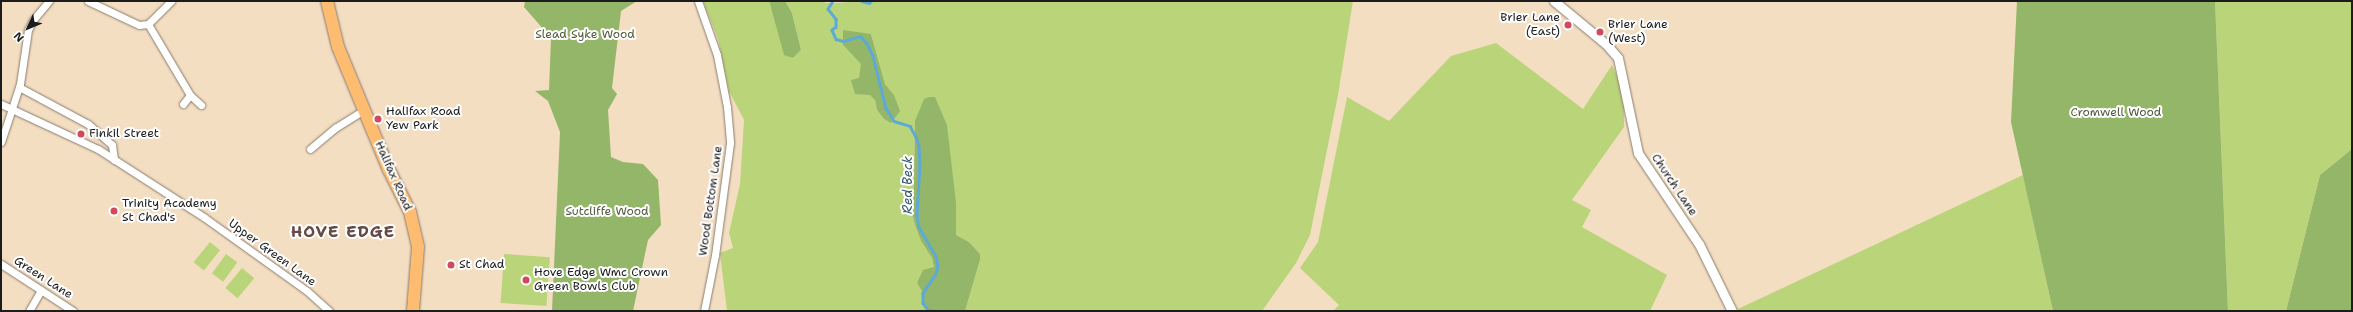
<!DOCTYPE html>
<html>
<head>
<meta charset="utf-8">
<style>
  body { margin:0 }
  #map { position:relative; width:2353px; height:312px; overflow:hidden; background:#f4dec2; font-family:"Shantell Sans",sans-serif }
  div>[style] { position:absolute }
  .green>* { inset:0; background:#bad479; transform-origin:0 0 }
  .forest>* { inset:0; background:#93b669 }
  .stream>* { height:2.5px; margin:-1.25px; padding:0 1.25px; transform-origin:1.25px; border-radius:1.25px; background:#5daad6 }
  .roads { filter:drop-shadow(0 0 1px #887d6f) drop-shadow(0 0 1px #887d6f) }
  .minor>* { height:7px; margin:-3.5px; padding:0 3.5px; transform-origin:3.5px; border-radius:3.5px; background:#fff }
  .tertiary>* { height:9px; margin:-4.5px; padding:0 4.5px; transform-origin:4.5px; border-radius:4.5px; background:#fff }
  .primary>* { height:12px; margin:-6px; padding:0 6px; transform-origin:6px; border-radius:6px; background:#fdbc70 }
  .dots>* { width:11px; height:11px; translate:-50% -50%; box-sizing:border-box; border:2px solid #fff; border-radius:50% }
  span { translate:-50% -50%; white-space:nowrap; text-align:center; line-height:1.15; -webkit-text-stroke:4px #fff; paint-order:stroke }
  .poi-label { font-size:12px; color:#1c1c1c }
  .right { translate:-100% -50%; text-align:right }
  .left { translate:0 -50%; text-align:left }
  .park-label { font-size:12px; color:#535c3d }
  .street-label { font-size:12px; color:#1c1c1c }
  .water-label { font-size:13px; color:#395c70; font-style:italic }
  .district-label { font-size:16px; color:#664a45; font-weight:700; letter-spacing:1px }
  .frame { position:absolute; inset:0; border:2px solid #1c1c1c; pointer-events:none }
  .north { position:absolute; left:8px; top:8px; width:40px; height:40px; -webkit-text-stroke:3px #fff; paint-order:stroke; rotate:226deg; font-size:11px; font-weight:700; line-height:16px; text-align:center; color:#1c1c1c }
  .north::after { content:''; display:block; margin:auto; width:14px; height:18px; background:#1c1c1c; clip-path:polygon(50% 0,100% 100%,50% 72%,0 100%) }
</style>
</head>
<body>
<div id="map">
  <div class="green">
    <i style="clip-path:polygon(evenodd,703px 1px,769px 1px,784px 54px,793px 58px,801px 50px,792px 13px,785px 1px,824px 1px,825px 3px,837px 3px,862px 1px,869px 3px,871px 1px,1353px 1px,1338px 95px,1310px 235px,1296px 263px,1262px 311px,965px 311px,980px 260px,980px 254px,969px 242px,956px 235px,915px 121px,914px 185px,911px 209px,915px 225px,921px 241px,932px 258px,934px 267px,917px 283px,923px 293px,923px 304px,933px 311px,727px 311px,720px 253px,733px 248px,729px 233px,740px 184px,744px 120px,729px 91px,718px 39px,703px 1px,871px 34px,885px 84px,894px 95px,891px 122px,884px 119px,877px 110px,875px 100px,859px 78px,862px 64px,843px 45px,871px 34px)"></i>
    <i style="clip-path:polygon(2215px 1px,2352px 1px,2352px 149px,2320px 175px,2286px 311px,2228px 311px)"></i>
    <i style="clip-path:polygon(1496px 43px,1583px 109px,1612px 65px,1624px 92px,1624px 127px,1572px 200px,1591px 210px,1582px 227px,1667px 275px,1650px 311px,1333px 311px,1339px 305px,1300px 268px,1318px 242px,1347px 97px,1389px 121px,1451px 56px)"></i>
    <i style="clip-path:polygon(2023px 175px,2053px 311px,1739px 311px,1738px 309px)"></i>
    <i style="left:210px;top:242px;width:13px;height:26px;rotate:39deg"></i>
    <i style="left:226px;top:254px;width:14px;height:24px;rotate:36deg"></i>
    <i style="left:504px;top:254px;width:46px;height:49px;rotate:4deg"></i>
    <i style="left:242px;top:268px;width:16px;height:26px;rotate:40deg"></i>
  </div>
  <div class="forest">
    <i style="clip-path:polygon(525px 1px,637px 1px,621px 11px,612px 88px,617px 94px,608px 110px,611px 157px,623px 162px,643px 164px,658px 180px,661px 225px,648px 240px,633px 311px,552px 311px,560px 132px,548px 101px,535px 91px,549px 90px,551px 38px,524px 7px)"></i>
    <i style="clip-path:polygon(769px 1px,785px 1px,792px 13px,801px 50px,793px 58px,784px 55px)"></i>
    <i style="clip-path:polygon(2017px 1px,2215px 1px,2228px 311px,2053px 311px,2011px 122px)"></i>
    <i style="clip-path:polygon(843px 30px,871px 34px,885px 84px,894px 95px,900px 111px,891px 123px,884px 119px,877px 110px,875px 100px,870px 95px,855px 94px,851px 80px,859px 78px,861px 64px,843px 45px)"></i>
    <i style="clip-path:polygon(929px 97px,935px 97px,947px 125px,956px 203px,956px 235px,969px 242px,980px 254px,980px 260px,965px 311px,928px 310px,923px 303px,923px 293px,917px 283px,923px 270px,934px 267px,932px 258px,921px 241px,915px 225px,911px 209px,914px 185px,915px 121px,924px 99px)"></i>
    <i style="clip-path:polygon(2352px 149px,2352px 311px,2286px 311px,2320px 175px)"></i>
  </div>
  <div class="stream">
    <i style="left:833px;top:1px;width:9px;rotate:122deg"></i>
    <i style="left:828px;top:9px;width:13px;rotate:51deg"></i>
    <i style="left:836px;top:19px;width:8px;rotate:90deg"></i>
    <i style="left:836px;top:27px;width:5px;rotate:143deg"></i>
    <i style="left:832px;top:30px;width:10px;rotate:66deg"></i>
    <i style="left:836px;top:39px;width:7px;rotate:16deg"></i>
    <i style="left:843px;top:41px;width:18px;rotate:-16deg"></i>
    <i style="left:860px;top:36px;width:10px;rotate:45deg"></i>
    <i style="left:867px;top:43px;width:14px;rotate:65deg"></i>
    <i style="left:873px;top:56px;width:54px;rotate:76deg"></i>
    <i style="left:886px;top:108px;width:15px;rotate:58deg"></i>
    <i style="left:894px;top:121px;width:17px;rotate:17deg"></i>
    <i style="left:910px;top:126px;width:13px;rotate:61deg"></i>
    <i style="left:916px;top:137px;width:9px;rotate:72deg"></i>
    <i style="left:919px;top:146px;width:18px;rotate:87deg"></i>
    <i style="left:920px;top:164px;width:51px;rotate:93.4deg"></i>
    <i style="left:917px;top:215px;width:12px;rotate:81deg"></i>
    <i style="left:919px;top:227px;width:34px;rotate:60deg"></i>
    <i style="left:936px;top:256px;width:10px;rotate:79deg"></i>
    <i style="left:938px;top:266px;width:8px;rotate:104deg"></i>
    <i style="left:936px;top:274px;width:23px;rotate:124deg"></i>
    <i style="left:923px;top:293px;width:10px;rotate:90deg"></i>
    <i style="left:923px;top:303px;width:9px;rotate:54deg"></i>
    <i style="left:928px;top:310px;width:10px;rotate:6deg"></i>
    <i style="left:862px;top:1px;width:7px;rotate:16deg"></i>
    <i style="left:869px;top:3px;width:3px;rotate:-45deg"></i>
  </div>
  <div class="roads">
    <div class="minor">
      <i style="left:88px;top:1px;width:56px;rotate:25.2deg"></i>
      <i style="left:139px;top:25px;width:9px;rotate:-6deg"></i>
      <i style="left:148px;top:24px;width:33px;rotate:-45deg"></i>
      <i style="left:698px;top:1px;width:57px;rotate:70.6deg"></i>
      <i style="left:717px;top:55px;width:53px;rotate:79.1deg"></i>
      <i style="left:727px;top:107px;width:36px;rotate:85deg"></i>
      <i style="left:730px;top:143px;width:113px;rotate:97.6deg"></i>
      <i style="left:715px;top:255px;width:57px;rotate:101.1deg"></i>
      <i style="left:148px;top:24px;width:82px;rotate:59.4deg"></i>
      <i style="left:190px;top:95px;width:15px;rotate:42deg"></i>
      <i style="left:19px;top:87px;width:78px;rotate:28.2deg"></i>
      <i style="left:88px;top:124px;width:32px;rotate:41deg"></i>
      <i style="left:112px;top:145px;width:15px;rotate:82deg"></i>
      <i style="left:1px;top:104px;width:107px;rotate:24.9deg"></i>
      <i style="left:98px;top:149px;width:127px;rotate:32.8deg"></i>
      <i style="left:205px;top:218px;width:125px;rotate:35.6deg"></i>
      <i style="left:307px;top:291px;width:30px;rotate:42deg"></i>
      <i style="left:183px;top:104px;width:11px;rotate:-52deg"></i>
      <i style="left:1px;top:142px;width:61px;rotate:-71.9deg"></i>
      <i style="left:20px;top:84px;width:55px;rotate:-81.6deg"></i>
      <i style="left:28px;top:30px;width:11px;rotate:-63deg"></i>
      <i style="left:33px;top:20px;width:25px;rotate:-50deg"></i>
      <i style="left:310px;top:149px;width:33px;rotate:-40deg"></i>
      <i style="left:335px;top:128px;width:34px;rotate:-32deg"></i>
      <i style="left:1px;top:264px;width:86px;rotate:33.1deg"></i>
      <i style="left:29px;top:311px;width:24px;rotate:-60deg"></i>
    </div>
    <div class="tertiary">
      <i style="left:1554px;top:1px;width:67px;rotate:39.6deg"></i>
      <i style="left:1606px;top:44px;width:18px;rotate:49deg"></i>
      <i style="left:1618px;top:58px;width:97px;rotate:78.1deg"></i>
      <i style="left:1638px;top:153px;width:110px;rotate:56.2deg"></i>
      <i style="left:1699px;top:244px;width:75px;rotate:63.8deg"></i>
    </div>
    <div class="primary">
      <i style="left:327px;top:1px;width:47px;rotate:76.6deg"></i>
      <i style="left:338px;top:47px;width:133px;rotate:67.5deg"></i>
      <i style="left:389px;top:170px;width:47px;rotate:63.4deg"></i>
      <i style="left:410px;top:212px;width:36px;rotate:77deg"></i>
      <i style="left:418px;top:247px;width:64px;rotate:94.5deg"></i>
    </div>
  </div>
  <div class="dots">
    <i style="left:1568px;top:25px;background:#d1495b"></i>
    <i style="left:1600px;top:32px;background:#d1495b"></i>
    <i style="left:378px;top:119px;background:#d1495b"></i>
    <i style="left:81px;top:134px;background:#d1495b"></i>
    <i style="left:114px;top:211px;background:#d1495b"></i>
    <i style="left:451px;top:265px;background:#d1495b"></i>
    <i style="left:526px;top:280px;background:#d1495b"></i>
  </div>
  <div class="poi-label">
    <span class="right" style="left:1560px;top:25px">Brier Lane<br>(East)</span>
    <span class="left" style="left:1608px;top:32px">Brier Lane<br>(West)</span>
    <span class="left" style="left:386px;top:119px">Halifax Road<br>Yew Park</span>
    <span class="left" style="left:89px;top:134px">Finkil Street</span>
    <span class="left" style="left:122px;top:211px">Trinity Academy<br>St Chad's</span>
    <span class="left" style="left:459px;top:265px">St Chad</span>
    <span class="left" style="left:534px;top:280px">Hove Edge Wmc Crown<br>Green Bowls Club</span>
  </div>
  <div class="park-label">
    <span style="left:585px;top:35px">Slead Syke Wood</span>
    <span style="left:2116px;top:113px">Cromwell Wood</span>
    <span style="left:607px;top:212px">Sutcliffe Wood</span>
  </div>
  <div class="street-label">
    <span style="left:393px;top:176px;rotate:66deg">Halifax Road</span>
    <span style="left:1674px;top:185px;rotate:56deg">Church Lane</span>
    <span style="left:711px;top:201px;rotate:-82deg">Wood Bottom Lane</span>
    <span style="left:272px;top:253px;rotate:36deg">Upper Green Lane</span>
    <span style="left:43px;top:278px;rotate:33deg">Green Lane</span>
  </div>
  <div class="water-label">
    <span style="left:908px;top:185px;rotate:-90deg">Red Beck</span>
  </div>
  <div class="district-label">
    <span style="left:343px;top:232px">HOVE EDGE</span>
  </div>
  <div class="frame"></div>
  <div class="north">N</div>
</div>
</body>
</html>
